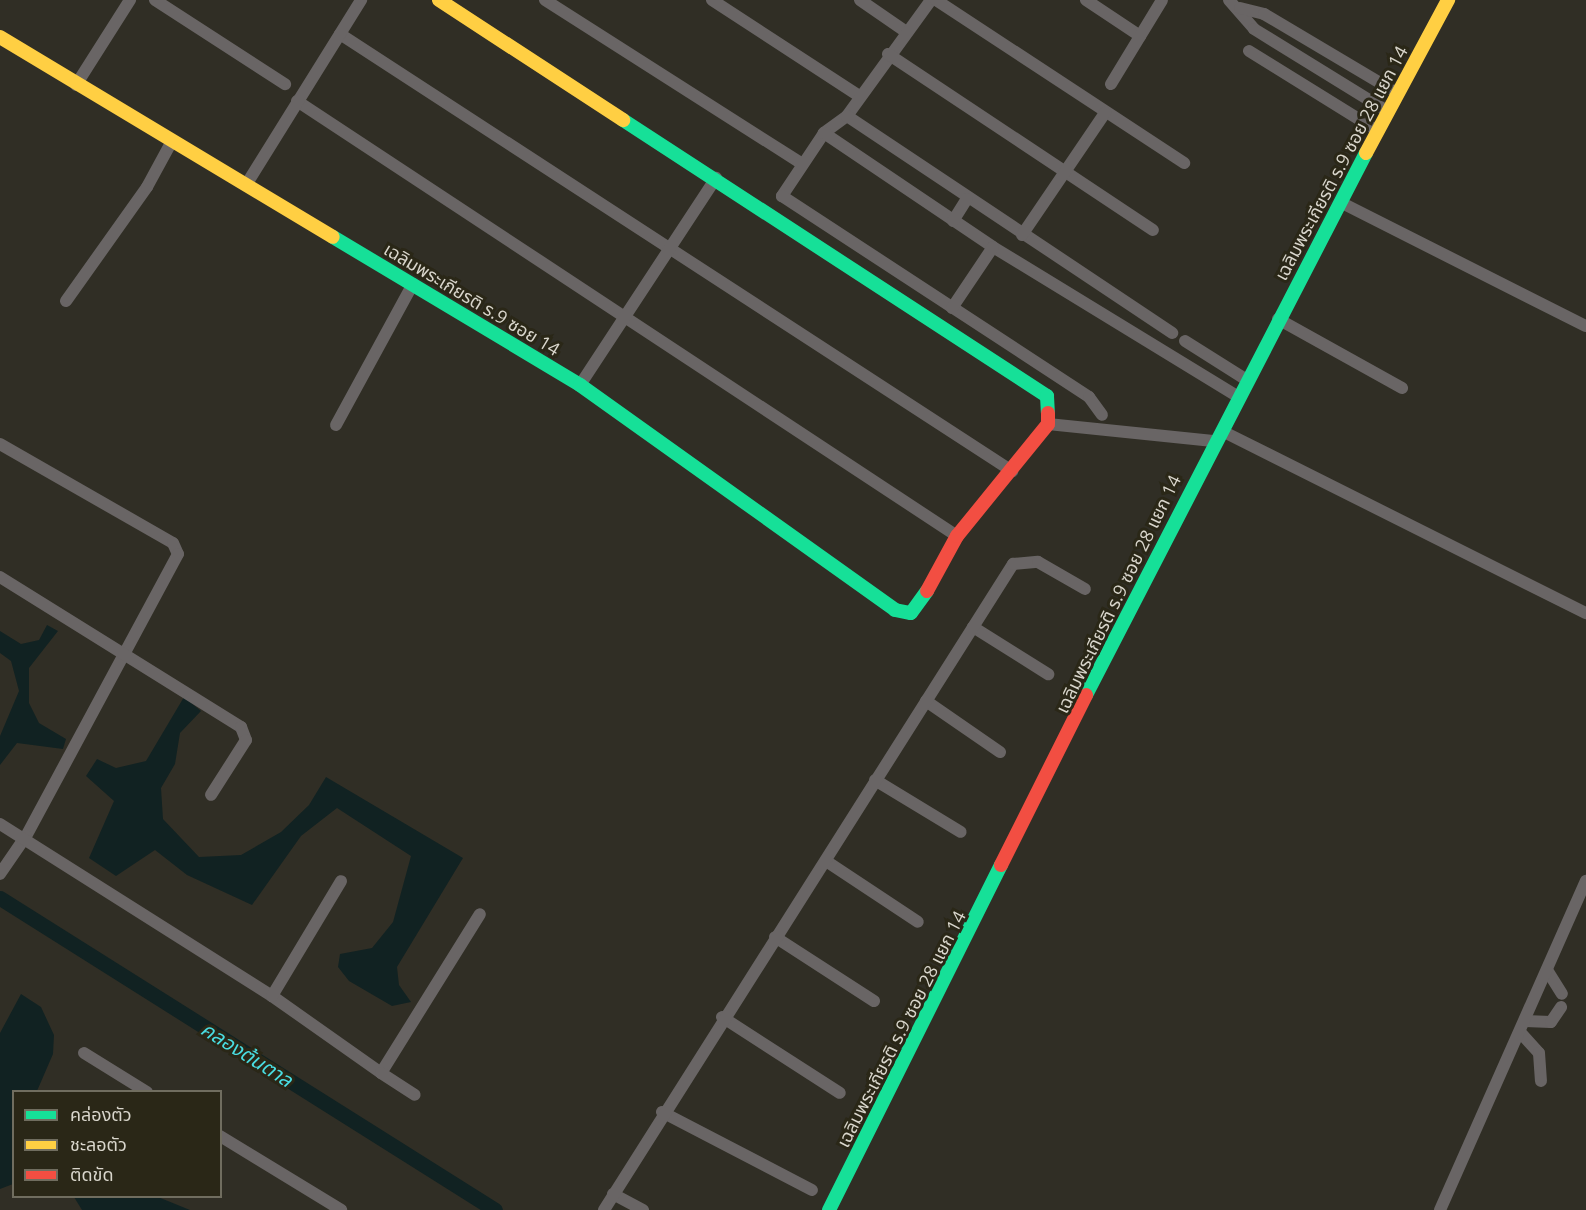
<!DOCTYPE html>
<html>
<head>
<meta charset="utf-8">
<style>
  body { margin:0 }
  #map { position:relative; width:1586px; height:1210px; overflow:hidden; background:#302e25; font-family:"Open Sans","Noto Sans Thai",sans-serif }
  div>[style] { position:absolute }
  .water>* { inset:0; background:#122 }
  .canal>* { height:15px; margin:-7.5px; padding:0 7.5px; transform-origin:7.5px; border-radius:7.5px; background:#122 }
  .street>* { height:12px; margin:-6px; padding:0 6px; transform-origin:6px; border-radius:6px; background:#696565 }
  .fast>* { height:14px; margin:-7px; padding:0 7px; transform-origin:7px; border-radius:7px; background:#16e098 }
  .slow>* { height:14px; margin:-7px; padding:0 7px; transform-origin:7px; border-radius:7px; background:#ffcf43 }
  .jam>* { height:14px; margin:-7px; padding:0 7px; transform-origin:7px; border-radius:7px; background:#f24e42 }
  span { translate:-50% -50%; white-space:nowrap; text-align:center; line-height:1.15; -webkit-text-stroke:6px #2a2717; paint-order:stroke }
  .street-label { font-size:18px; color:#d9d6cc }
  .water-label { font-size:20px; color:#49dde2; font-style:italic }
  .legend { position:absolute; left:12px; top:1090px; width:210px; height:108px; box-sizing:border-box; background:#2a2717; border:2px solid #706d5f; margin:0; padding:8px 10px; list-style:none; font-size:18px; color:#d9d6cc }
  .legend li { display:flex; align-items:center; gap:12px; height:30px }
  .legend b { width:30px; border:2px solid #706d5f }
</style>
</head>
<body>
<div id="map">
  <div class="water">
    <i style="clip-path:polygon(47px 625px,58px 631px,29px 668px,29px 703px,39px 723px,66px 739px,63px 749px,17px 743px,0 765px,0 736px,19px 691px,11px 661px,0 653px,0 631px,21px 644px,39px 640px)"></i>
    <i style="clip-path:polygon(184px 697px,201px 711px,180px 733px,175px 764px,161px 788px,163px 819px,199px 857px,241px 855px,281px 832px,309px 805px,326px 777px,463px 858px,397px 967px,399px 985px,411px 1002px,392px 1006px,349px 981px,338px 967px,340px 954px,372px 948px,393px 922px,411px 856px,337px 808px,301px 836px,252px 905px,187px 875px,155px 850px,116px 876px,89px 858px,114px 801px,86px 776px,97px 759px,116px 768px,146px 761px)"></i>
    <i style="clip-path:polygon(21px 994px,41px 1007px,54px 1035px,53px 1054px,37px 1091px,14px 1092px,13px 1184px,0 1189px,0 1033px)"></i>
    <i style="clip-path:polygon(74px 1197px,158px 1197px,190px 1210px,82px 1210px)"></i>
  </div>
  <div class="canal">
    <i style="left:0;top:898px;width:585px;rotate:32.22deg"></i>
  </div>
  <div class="street">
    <i style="left:155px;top:0;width:155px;rotate:32.9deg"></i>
    <i style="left:545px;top:0;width:305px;rotate:32.5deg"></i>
    <i style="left:712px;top:0;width:176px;rotate:33.1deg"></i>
    <i style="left:860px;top:0;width:55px;rotate:34.6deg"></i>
    <i style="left:931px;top:0;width:143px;rotate:125.9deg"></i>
    <i style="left:847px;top:116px;width:29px;rotate:144deg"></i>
    <i style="left:824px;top:133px;width:76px;rotate:123.7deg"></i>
    <i style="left:782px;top:196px;width:367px;rotate:33.2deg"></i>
    <i style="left:1089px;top:397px;width:22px;rotate:54deg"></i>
    <i style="left:936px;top:0;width:297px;rotate:33.3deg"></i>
    <i style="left:1086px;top:0;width:65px;rotate:33.7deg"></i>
    <i style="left:1229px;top:0;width:38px;rotate:49deg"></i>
    <i style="left:1254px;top:29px;width:156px;rotate:31.7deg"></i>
    <i style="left:1240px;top:8px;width:25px;rotate:14deg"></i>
    <i style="left:1264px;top:14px;width:155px;rotate:30.7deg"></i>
    <i style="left:340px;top:34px;width:802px;rotate:33.04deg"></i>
    <i style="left:1249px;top:51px;width:152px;rotate:31.8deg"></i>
    <i style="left:888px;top:54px;width:318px;rotate:33.6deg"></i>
    <i style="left:1111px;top:84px;width:98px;rotate:-58.7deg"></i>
    <i style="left:76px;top:85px;width:101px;rotate:-57.6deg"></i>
    <i style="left:297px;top:101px;width:790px;rotate:33.39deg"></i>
    <i style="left:847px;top:116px;width:391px;rotate:33.7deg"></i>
    <i style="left:824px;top:133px;width:204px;rotate:34deg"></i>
    <i style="left:993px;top:247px;width:286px;rotate:31.4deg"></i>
    <i style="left:246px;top:185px;width:218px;rotate:-58.1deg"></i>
    <i style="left:1340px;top:202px;width:275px;rotate:26.8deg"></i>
    <i style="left:953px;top:221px;width:26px;rotate:-58deg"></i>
    <i style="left:1022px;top:235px;width:148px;rotate:-55.8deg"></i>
    <i style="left:66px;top:301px;width:140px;rotate:-54.6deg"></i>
    <i style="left:147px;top:187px;width:52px;rotate:-61.5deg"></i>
    <i style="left:952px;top:308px;width:73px;rotate:-56.1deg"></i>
    <i style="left:1278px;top:319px;width:142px;rotate:29.1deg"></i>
    <i style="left:1185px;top:341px;width:71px;rotate:32.3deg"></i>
    <i style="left:580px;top:385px;width:248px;rotate:-56.7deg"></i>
    <i style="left:1048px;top:424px;width:166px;rotate:5.9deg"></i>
    <i style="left:336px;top:425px;width:161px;rotate:-61.4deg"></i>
    <i style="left:1222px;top:431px;width:407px;rotate:26.6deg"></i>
    <i style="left:0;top:444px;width:199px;rotate:29.8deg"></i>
    <i style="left:173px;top:543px;width:12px;rotate:66deg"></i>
    <i style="left:178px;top:554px;width:320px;rotate:118.3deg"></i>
    <i style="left:26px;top:836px;width:46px;rotate:124.4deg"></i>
    <i style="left:0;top:577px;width:284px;rotate:31.9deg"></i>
    <i style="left:241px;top:727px;width:14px;rotate:69deg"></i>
    <i style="left:246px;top:740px;width:65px;rotate:122.5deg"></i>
    <i style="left:973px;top:627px;width:89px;rotate:32.1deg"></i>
    <i style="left:926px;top:701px;width:90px;rotate:34.6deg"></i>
    <i style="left:875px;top:780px;width:100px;rotate:31.2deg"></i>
    <i style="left:0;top:824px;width:322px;rotate:32.3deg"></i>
    <i style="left:272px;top:996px;width:133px;rotate:35.2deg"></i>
    <i style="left:381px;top:1073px;width:187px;rotate:-58.1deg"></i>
    <i style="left:826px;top:861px;width:110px;rotate:33.5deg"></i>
    <i style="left:775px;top:937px;width:118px;rotate:32.9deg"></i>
    <i style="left:1547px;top:970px;width:28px;rotate:58deg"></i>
    <i style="left:272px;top:996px;width:134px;rotate:-59deg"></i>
    <i style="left:722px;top:1017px;width:140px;rotate:32.8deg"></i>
    <i style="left:1525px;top:1021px;width:26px;rotate:2deg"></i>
    <i style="left:1551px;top:1022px;width:18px;rotate:-56deg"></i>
    <i style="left:1520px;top:1032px;width:28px;rotate:48deg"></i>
    <i style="left:1539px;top:1053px;width:28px;rotate:86deg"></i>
    <i style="left:84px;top:1053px;width:74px;rotate:31.8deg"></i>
    <i style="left:381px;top:1073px;width:40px;rotate:32.9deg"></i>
    <i style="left:662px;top:1112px;width:169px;rotate:27.5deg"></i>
    <i style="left:220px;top:1136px;width:142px;rotate:31.4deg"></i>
    <i style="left:613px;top:1194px;width:34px;rotate:28deg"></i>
    <i style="left:604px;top:1210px;width:765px;rotate:-57.66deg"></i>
    <i style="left:1013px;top:564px;width:25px;rotate:-5deg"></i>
    <i style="left:1038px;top:562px;width:54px;rotate:29.9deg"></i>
    <i style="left:1440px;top:1210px;width:360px;rotate:-66.1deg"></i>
  </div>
  <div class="fast">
    <i style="left:623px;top:120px;width:506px;rotate:33.06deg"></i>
    <i style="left:1047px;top:396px;width:17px;rotate:87deg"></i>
    <i style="left:333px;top:237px;width:288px;rotate:30.9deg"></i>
    <i style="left:580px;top:385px;width:387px;rotate:35.5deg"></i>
    <i style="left:895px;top:610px;width:16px;rotate:11deg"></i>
    <i style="left:911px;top:613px;width:27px;rotate:-54deg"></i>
    <i style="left:1086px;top:695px;width:610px;rotate:-62.68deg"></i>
    <i style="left:829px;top:1210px;width:385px;rotate:-63.5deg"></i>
  </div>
  <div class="slow">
    <i style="left:439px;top:0;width:220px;rotate:33.1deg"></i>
    <i style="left:0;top:37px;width:388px;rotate:31deg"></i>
    <i style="left:1366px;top:153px;width:174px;rotate:-61.8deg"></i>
  </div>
  <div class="jam">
    <i style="left:927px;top:591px;width:63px;rotate:-61.4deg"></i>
    <i style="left:957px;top:536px;width:144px;rotate:-50.9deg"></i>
    <i style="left:1048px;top:424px;width:11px;rotate:-90deg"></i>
    <i style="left:1001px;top:865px;width:190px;rotate:-63.4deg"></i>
  </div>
  <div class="street-label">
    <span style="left:1341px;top:163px;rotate:-62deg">เฉลิมพระเกียรติ ร.9 ซอย 28 แยก 14</span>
    <span style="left:472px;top:299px;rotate:31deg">เฉลิมพระเกียรติ ร.9 ซอย 14</span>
    <span style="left:1118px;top:594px;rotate:-64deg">เฉลิมพระเกียรติ ร.9 ซอย 28 แยก 14</span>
    <span style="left:901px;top:1029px;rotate:-63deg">เฉลิมพระเกียรติ ร.9 ซอย 28 แยก 14</span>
  </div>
  <div class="water-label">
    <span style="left:247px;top:1054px;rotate:32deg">คลองต้นตาล</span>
  </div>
  <ul class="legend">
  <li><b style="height:8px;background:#16e098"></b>คล่องตัว</li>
  <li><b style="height:8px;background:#ffcf43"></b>ชะลอตัว</li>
  <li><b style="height:8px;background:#f24e42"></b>ติดขัด</li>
  </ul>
</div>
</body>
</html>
